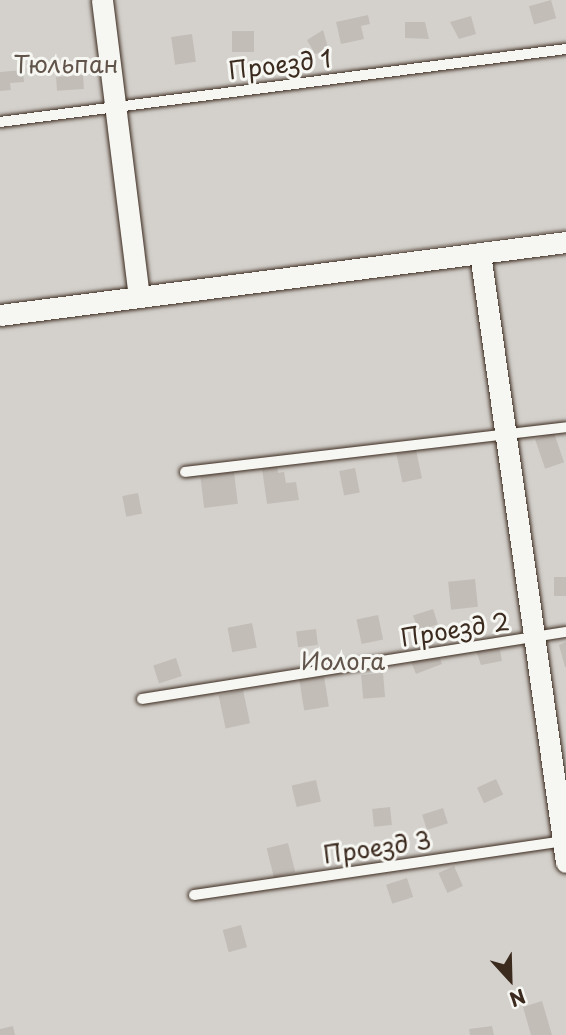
<!DOCTYPE html>
<html>
<head>
<meta charset="utf-8">
<style>
  body { margin:0 }
  #map { position:relative; width:566px; height:1035px; overflow:hidden; background:#efeeea; font-family:"Playpen Sans",sans-serif }
  div>[style] { position:absolute }
  .green>* { inset:0; background:#d4d1cc; transform-origin:0 0 }
  .building>* { inset:0; background:#c2bdb7; transform-origin:0 0 }
  .roads { filter:drop-shadow(0 0 2px #3b2a1e) drop-shadow(0 0 2px #3b2a1e) }
  .service>* { height:10px; margin:-5px; padding:0 5px; transform-origin:5px; border-radius:5px; background:#f6f6f2 }
  .minor>* { height:21px; margin:-10.5px; padding:0 10.5px; transform-origin:10.5px; border-radius:10.5px; background:#f6f6f2 }
  span { translate:-50% -50%; white-space:nowrap; text-align:center; line-height:1.15; -webkit-text-stroke:6px #f6f6f2; paint-order:stroke }
  .park-label { font-size:24px; color:#61544a }
  .street-label { font-size:24px; color:#3b2a1e }
  .north { position:absolute; left:475px; top:944px; width:70px; height:70px; -webkit-text-stroke:5px #f6f6f2; paint-order:stroke; rotate:158deg; font-size:19px; font-weight:700; line-height:28px; text-align:center; color:#3b2a1e }
  .north::after { content:''; display:block; margin:auto; width:24px; height:32px; background:#3b2a1e; clip-path:polygon(50% 0,100% 100%,50% 72%,0 100%) }
</style>
</head>
<body>
<div id="map">
  <div class="green">
    <i style="clip-path:polygon(0 0,566px 0,566px 230px,0 303px)"></i>
    <i style="left:566px;top:255px;width:780px;height:571px;rotate:90deg"></i>
  </div>
  <div class="building">
    <i style="left:551px;top:0;width:19px;height:23px;rotate:74deg"></i>
    <i style="clip-path:polygon(368px 15px,370px 24px,361px 26px,364px 39px,341px 44px,336px 22px)"></i>
    <i style="clip-path:polygon(471px 16px,476px 34px,459px 39px,450px 22px)"></i>
    <i style="clip-path:polygon(405px 22px,425px 22px,429px 39px,405px 38px)"></i>
    <i style="clip-path:polygon(323px 30px,329px 51px,315px 54px,307px 40px)"></i>
    <i style="left:254px;top:31px;width:21px;height:22px;rotate:90deg"></i>
    <i style="left:192px;top:34px;width:28px;height:21px;rotate:82deg"></i>
    <i style="clip-path:polygon(23px 70px,24px 82px,10px 83px,11px 90px,0 91px,0 72px)"></i>
    <i style="left:83px;top:75px;width:14px;height:27px;rotate:86deg"></i>
    <i style="left:554px;top:433px;width:31px;height:20px;rotate:71deg"></i>
    <i style="left:416px;top:450px;width:29px;height:20px;rotate:78deg"></i>
    <i style="clip-path:polygon(277px 466px,278px 473px,284px 472px,286px 483px,296px 482px,299px 500px,267px 504px,262px 469px)"></i>
    <i style="left:355px;top:468px;width:25px;height:16px;rotate:79deg"></i>
    <i style="left:234px;top:472px;width:32px;height:34px;rotate:83deg"></i>
    <i style="left:138px;top:493px;width:21px;height:16px;rotate:79deg"></i>
    <i style="left:554px;top:577px;width:12px;height:19px"></i>
    <i style="left:475px;top:579px;width:28px;height:27px;rotate:84deg"></i>
    <i style="left:433px;top:609px;width:16px;height:21px;rotate:72deg"></i>
    <i style="left:378px;top:615px;width:25px;height:22px;rotate:78deg"></i>
    <i style="left:252px;top:623px;width:25px;height:25px;rotate:79deg"></i>
    <i style="left:316px;top:629px;width:16px;height:20px;rotate:83deg"></i>
    <i style="clip-path:polygon(498px 640px,502px 661px,481px 665px,474px 645px)"></i>
    <i style="clip-path:polygon(566px 642px,566px 667px,565px 667px,559px 645px)"></i>
    <i style="clip-path:polygon(438px 653px,442px 664px,416px 674px,410px 659px)"></i>
    <i style="left:176px;top:658px;width:19px;height:24px;rotate:72deg"></i>
    <i style="left:383px;top:673px;width:24px;height:22px;rotate:85deg"></i>
    <i style="left:324px;top:676px;width:31px;height:25px;rotate:81deg"></i>
    <i style="left:243px;top:690px;width:34px;height:25px;rotate:78deg"></i>
    <i style="left:496px;top:779px;width:17px;height:21px;rotate:65deg"></i>
    <i style="left:316px;top:780px;width:22px;height:25px;rotate:77deg"></i>
    <i style="left:390px;top:807px;width:18px;height:18px;rotate:84deg"></i>
    <i style="left:443px;top:808px;width:16px;height:22px;rotate:72deg"></i>
    <i style="left:288px;top:843px;width:30px;height:22px;rotate:76deg"></i>
    <i style="left:454px;top:866px;width:22px;height:17px;rotate:66deg"></i>
    <i style="left:407px;top:878px;width:20px;height:22px;rotate:72deg"></i>
    <i style="left:241px;top:925px;width:23px;height:19px;rotate:75deg"></i>
    <i style="clip-path:polygon(542px 1001px,552px 1035px,531px 1035px,523px 1007px)"></i>
    <i style="clip-path:polygon(13px 1026px,15px 1035px,0 1035px,0 1029px)"></i>
    <i style="clip-path:polygon(492px 1026px,494px 1035px,470px 1035px,469px 1029px)"></i>
  </div>
  <div class="roads">
    <div class="service">
      <i style="left:0;top:122px;width:571px;rotate:-7.35deg"></i>
      <i style="left:185px;top:472px;width:384px;rotate:-6.7deg"></i>
      <i style="left:142px;top:699px;width:429px;rotate:-9deg"></i>
      <i style="left:194px;top:895px;width:376px;rotate:-8.3deg"></i>
    </div>
    <div class="minor">
      <i style="left:102px;top:0;width:299px;rotate:82.9deg"></i>
      <i style="left:480px;top:253px;width:615px;rotate:81.96deg"></i>
      <i style="left:0;top:315px;width:571px;rotate:-7.35deg"></i>
    </div>
  </div>
  <div class="park-label">
    <span style="left:66px;top:64px">Тюльпан</span>
    <span style="left:343px;top:661px">Иолога</span>
  </div>
  <div class="street-label">
    <span style="left:280px;top:64px;rotate:-7deg">Проезд 1</span>
    <span style="left:455px;top:629px;rotate:-9deg">Проезд 2</span>
    <span style="left:377px;top:847px;rotate:-8deg">Проезд 3</span>
  </div>
  <div class="north">N</div>
</div>
</body>
</html>
